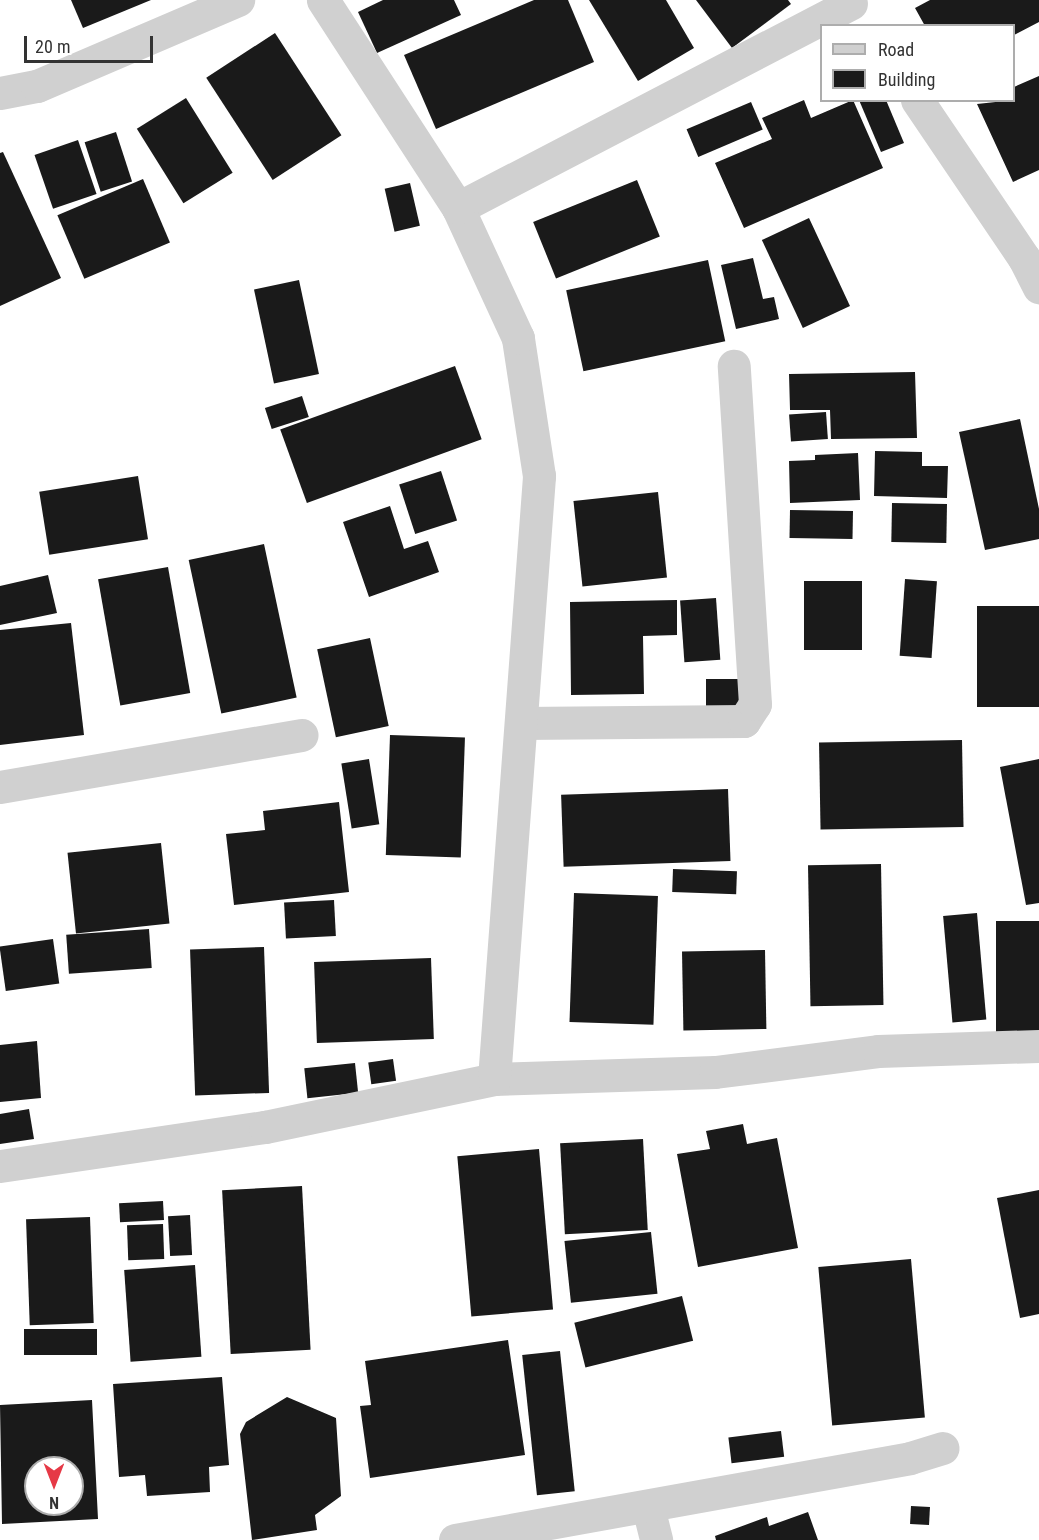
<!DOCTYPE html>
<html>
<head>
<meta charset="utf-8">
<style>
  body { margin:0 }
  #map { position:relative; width:1039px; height:1540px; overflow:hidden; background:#fff; font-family:"Roboto Condensed",sans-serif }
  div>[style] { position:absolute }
  .building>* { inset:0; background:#1a1a1a; transform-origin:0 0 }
  .minor>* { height:33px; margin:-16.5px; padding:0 16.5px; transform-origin:16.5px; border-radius:16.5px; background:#d0d0d0 }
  span { translate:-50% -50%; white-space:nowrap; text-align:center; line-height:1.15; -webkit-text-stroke:6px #fff; paint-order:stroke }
  .legend { position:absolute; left:820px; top:24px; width:195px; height:78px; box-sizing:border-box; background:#fff; border:2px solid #adadad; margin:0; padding:8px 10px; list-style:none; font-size:18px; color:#333 }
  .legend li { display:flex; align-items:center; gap:12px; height:30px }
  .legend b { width:30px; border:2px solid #adadad }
  .north { position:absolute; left:24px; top:1456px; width:60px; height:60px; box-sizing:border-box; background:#fff; border:2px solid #adadad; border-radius:50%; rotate:180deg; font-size:16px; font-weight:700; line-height:24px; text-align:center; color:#333 }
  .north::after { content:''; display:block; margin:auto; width:21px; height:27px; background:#e63946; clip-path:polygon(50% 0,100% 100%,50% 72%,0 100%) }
  .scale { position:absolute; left:24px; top:36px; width:129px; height:27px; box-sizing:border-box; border:3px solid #333; border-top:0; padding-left:8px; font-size:18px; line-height:21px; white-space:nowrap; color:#333; -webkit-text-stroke:4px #fff; paint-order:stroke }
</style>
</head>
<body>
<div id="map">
  <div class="building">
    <i style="clip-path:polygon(71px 0,151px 0,83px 28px)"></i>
    <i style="clip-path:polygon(383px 0,454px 0,461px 15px,377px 53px,358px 12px)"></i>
    <i style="clip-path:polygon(534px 0,568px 0,594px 62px,436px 129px,404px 55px)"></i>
    <i style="clip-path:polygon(589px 0,666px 0,694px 48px,638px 81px)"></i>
    <i style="clip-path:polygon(696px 0,788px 0,791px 4px,732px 48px)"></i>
    <i style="clip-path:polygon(930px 0,1039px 0,1039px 22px,1014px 35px,1014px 26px,925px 26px,915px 8px)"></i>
    <i style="left:275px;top:33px;width:122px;height:82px;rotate:57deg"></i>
    <i style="clip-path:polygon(1039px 76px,1039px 170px,1013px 182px,977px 104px,1014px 100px,1014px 87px)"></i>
    <i style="left:186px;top:98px;width:88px;height:58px;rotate:58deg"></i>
    <i style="clip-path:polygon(804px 100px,811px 118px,853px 100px,883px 168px,744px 228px,715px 163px,772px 139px,762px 118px)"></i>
    <i style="clip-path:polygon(859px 100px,886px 100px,904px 143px,881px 152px)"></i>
    <i style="left:751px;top:102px;width:30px;height:70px;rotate:67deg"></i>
    <i style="left:116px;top:132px;width:52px;height:33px;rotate:72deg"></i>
    <i style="left:78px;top:140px;width:57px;height:46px;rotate:71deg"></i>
    <i style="clip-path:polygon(3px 152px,61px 278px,0 306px,0 153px)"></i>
    <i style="left:143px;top:179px;width:69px;height:93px;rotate:67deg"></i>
    <i style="left:637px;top:180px;width:61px;height:112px;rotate:68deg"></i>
    <i style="left:410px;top:183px;width:44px;height:26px;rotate:77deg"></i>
    <i style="left:809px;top:218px;width:97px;height:52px;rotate:65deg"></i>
    <i style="clip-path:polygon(753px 258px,763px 299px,774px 297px,779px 319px,736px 329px,721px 265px)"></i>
    <i style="left:708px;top:260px;width:83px;height:145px;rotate:78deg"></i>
    <i style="left:299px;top:280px;width:96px;height:46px;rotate:78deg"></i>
    <i style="left:455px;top:366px;width:78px;height:186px;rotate:70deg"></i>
    <i style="clip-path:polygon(915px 372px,917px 438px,831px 439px,830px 410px,790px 410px,789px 374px)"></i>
    <i style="left:302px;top:396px;width:22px;height:39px;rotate:72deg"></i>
    <i style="left:826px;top:412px;width:27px;height:37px;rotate:86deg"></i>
    <i style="clip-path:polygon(1020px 419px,1039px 509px,1039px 539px,985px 550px,959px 432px)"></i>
    <i style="clip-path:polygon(875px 451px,922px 452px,922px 466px,948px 466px,947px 498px,874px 496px)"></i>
    <i style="clip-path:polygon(858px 453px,860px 500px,790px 503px,789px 461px,815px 460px,815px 455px)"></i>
    <i style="left:441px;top:471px;width:52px;height:44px;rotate:72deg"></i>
    <i style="left:138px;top:476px;width:64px;height:100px;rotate:81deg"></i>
    <i style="left:658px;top:492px;width:86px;height:85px;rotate:84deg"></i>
    <i style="left:892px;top:503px;width:55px;height:39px;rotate:1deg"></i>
    <i style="clip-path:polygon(390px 506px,404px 549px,428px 541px,439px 572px,369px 597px,343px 522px)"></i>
    <i style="left:790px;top:510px;width:63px;height:28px;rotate:1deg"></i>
    <i style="left:264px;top:544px;width:157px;height:77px;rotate:78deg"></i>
    <i style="left:168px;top:567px;width:128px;height:71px;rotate:80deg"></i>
    <i style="clip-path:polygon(48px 575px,57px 613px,0 625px,0 586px)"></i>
    <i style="left:905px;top:579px;width:32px;height:77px;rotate:4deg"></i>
    <i style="left:862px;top:581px;width:69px;height:58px;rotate:90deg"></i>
    <i style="left:716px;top:598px;width:62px;height:36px;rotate:86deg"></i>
    <i style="clip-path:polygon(677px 600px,677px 635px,643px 636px,644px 694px,571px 695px,570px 602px)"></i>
    <i style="left:1039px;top:606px;width:101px;height:62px;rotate:90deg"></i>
    <i style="clip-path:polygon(71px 623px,84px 735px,0 745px,0 630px)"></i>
    <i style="left:370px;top:638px;width:90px;height:54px;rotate:78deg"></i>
    <i style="left:706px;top:679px;width:36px;height:29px"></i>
    <i style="left:390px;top:735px;width:75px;height:120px;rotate:2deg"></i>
    <i style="left:962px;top:740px;width:87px;height:143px;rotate:89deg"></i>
    <i style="left:369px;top:759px;width:66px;height:28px;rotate:81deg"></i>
    <i style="clip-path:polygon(1039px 759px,1039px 903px,1026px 905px,1000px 767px)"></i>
    <i style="left:728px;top:789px;width:72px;height:167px;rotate:88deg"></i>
    <i style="clip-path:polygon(339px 802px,349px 892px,234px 905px,226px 834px,265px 830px,263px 811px)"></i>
    <i style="left:161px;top:843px;width:81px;height:94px;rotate:84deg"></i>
    <i style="left:881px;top:864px;width:141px;height:73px;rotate:89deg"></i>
    <i style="left:673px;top:869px;width:64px;height:23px;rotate:2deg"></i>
    <i style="left:574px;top:893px;width:84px;height:129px;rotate:2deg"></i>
    <i style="left:334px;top:900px;width:36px;height:50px;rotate:87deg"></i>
    <i style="left:977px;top:913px;width:107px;height:34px;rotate:85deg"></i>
    <i style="left:1039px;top:921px;width:112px;height:43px;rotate:90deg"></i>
    <i style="left:149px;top:929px;width:39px;height:83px;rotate:86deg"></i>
    <i style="left:53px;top:939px;width:45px;height:54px;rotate:82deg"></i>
    <i style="left:264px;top:947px;width:146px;height:74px;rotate:88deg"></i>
    <i style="left:765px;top:950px;width:79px;height:83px;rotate:89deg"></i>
    <i style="left:431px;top:958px;width:81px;height:117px;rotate:88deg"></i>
    <i style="clip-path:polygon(37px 1041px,41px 1098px,0 1102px,0 1045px)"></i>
    <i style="left:393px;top:1059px;width:22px;height:25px;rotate:82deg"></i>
    <i style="left:355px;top:1063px;width:30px;height:51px;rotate:84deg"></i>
    <i style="clip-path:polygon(29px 1109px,34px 1139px,0 1144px,0 1114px)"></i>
    <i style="clip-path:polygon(743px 1124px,747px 1144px,777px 1138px,798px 1248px,698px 1267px,677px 1154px,710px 1149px,706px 1131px)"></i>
    <i style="left:643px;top:1139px;width:91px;height:83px;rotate:87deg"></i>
    <i style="left:539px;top:1149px;width:161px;height:82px;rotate:85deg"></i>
    <i style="left:302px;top:1186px;width:164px;height:80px;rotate:87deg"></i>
    <i style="clip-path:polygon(1039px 1190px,1039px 1314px,1020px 1318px,997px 1198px)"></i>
    <i style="left:163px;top:1201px;width:19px;height:44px;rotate:87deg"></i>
    <i style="left:190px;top:1215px;width:40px;height:22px;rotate:87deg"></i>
    <i style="left:90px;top:1217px;width:106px;height:64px;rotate:88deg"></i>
    <i style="left:163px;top:1224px;width:35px;height:36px;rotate:88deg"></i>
    <i style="left:651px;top:1232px;width:62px;height:87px;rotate:84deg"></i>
    <i style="left:911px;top:1259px;width:159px;height:93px;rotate:85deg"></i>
    <i style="left:195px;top:1265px;width:92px;height:71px;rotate:86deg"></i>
    <i style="left:682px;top:1296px;width:46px;height:111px;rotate:76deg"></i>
    <i style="left:24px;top:1329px;width:73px;height:26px"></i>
    <i style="clip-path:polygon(508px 1340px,525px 1455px,370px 1478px,360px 1406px,371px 1405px,365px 1361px)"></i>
    <i style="left:560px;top:1351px;width:141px;height:38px;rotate:84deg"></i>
    <i style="clip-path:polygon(222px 1377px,229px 1465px,209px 1467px,210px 1492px,147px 1496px,145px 1475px,119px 1477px,113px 1384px)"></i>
    <i style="clip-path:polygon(287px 1397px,336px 1418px,341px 1496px,315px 1515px,317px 1530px,252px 1540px,240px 1434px,246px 1422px)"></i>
    <i style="clip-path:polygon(evenodd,92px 1400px,98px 1519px,2px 1524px,0 1405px,92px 1400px,36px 1468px,72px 1468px,72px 1504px,36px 1504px,36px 1468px)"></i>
    <i style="left:781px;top:1431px;width:26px;height:53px;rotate:83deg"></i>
    <i style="left:911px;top:1506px;width:19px;height:18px;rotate:3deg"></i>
    <i style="clip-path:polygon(808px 1512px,818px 1540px,716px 1540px,715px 1536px,767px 1517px,769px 1526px)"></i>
  </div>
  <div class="minor">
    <i style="left:0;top:93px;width:38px;rotate:-11deg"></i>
    <i style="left:37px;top:86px;width:219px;rotate:-23.2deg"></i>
    <i style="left:917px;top:100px;width:191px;rotate:55.9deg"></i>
    <i style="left:1024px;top:258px;width:33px;rotate:63deg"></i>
    <i style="left:458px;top:208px;width:443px;rotate:-27.5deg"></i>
    <i style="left:521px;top:723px;width:223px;rotate:-0.5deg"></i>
    <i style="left:744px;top:721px;width:20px;rotate:-57deg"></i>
    <i style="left:755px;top:704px;width:339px;rotate:-93.6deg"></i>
    <i style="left:0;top:787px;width:306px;rotate:-9.8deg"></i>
    <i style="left:494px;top:1079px;width:221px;rotate:-1.8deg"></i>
    <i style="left:715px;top:1072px;width:164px;rotate:-7.3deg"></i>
    <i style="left:878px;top:1051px;width:161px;rotate:-1.8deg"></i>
    <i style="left:0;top:1166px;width:268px;rotate:-8.4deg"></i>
    <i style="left:265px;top:1127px;width:234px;rotate:-11.8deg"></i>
    <i style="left:494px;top:1079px;width:605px;rotate:-85.73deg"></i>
    <i style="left:539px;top:476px;width:140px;rotate:-98.7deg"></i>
    <i style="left:518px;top:338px;width:143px;rotate:-114.8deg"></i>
    <i style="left:458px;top:208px;width:248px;rotate:-123deg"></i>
    <i style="left:648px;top:1507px;width:34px;rotate:76deg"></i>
    <i style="left:455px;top:1540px;width:462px;rotate:-10.2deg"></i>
    <i style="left:910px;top:1458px;width:34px;rotate:-17deg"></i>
  </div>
  <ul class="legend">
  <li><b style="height:8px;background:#d0d0d0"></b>Road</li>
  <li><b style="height:16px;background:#1a1a1a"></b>Building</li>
  </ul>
  <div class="north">N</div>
  <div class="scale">20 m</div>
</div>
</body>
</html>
